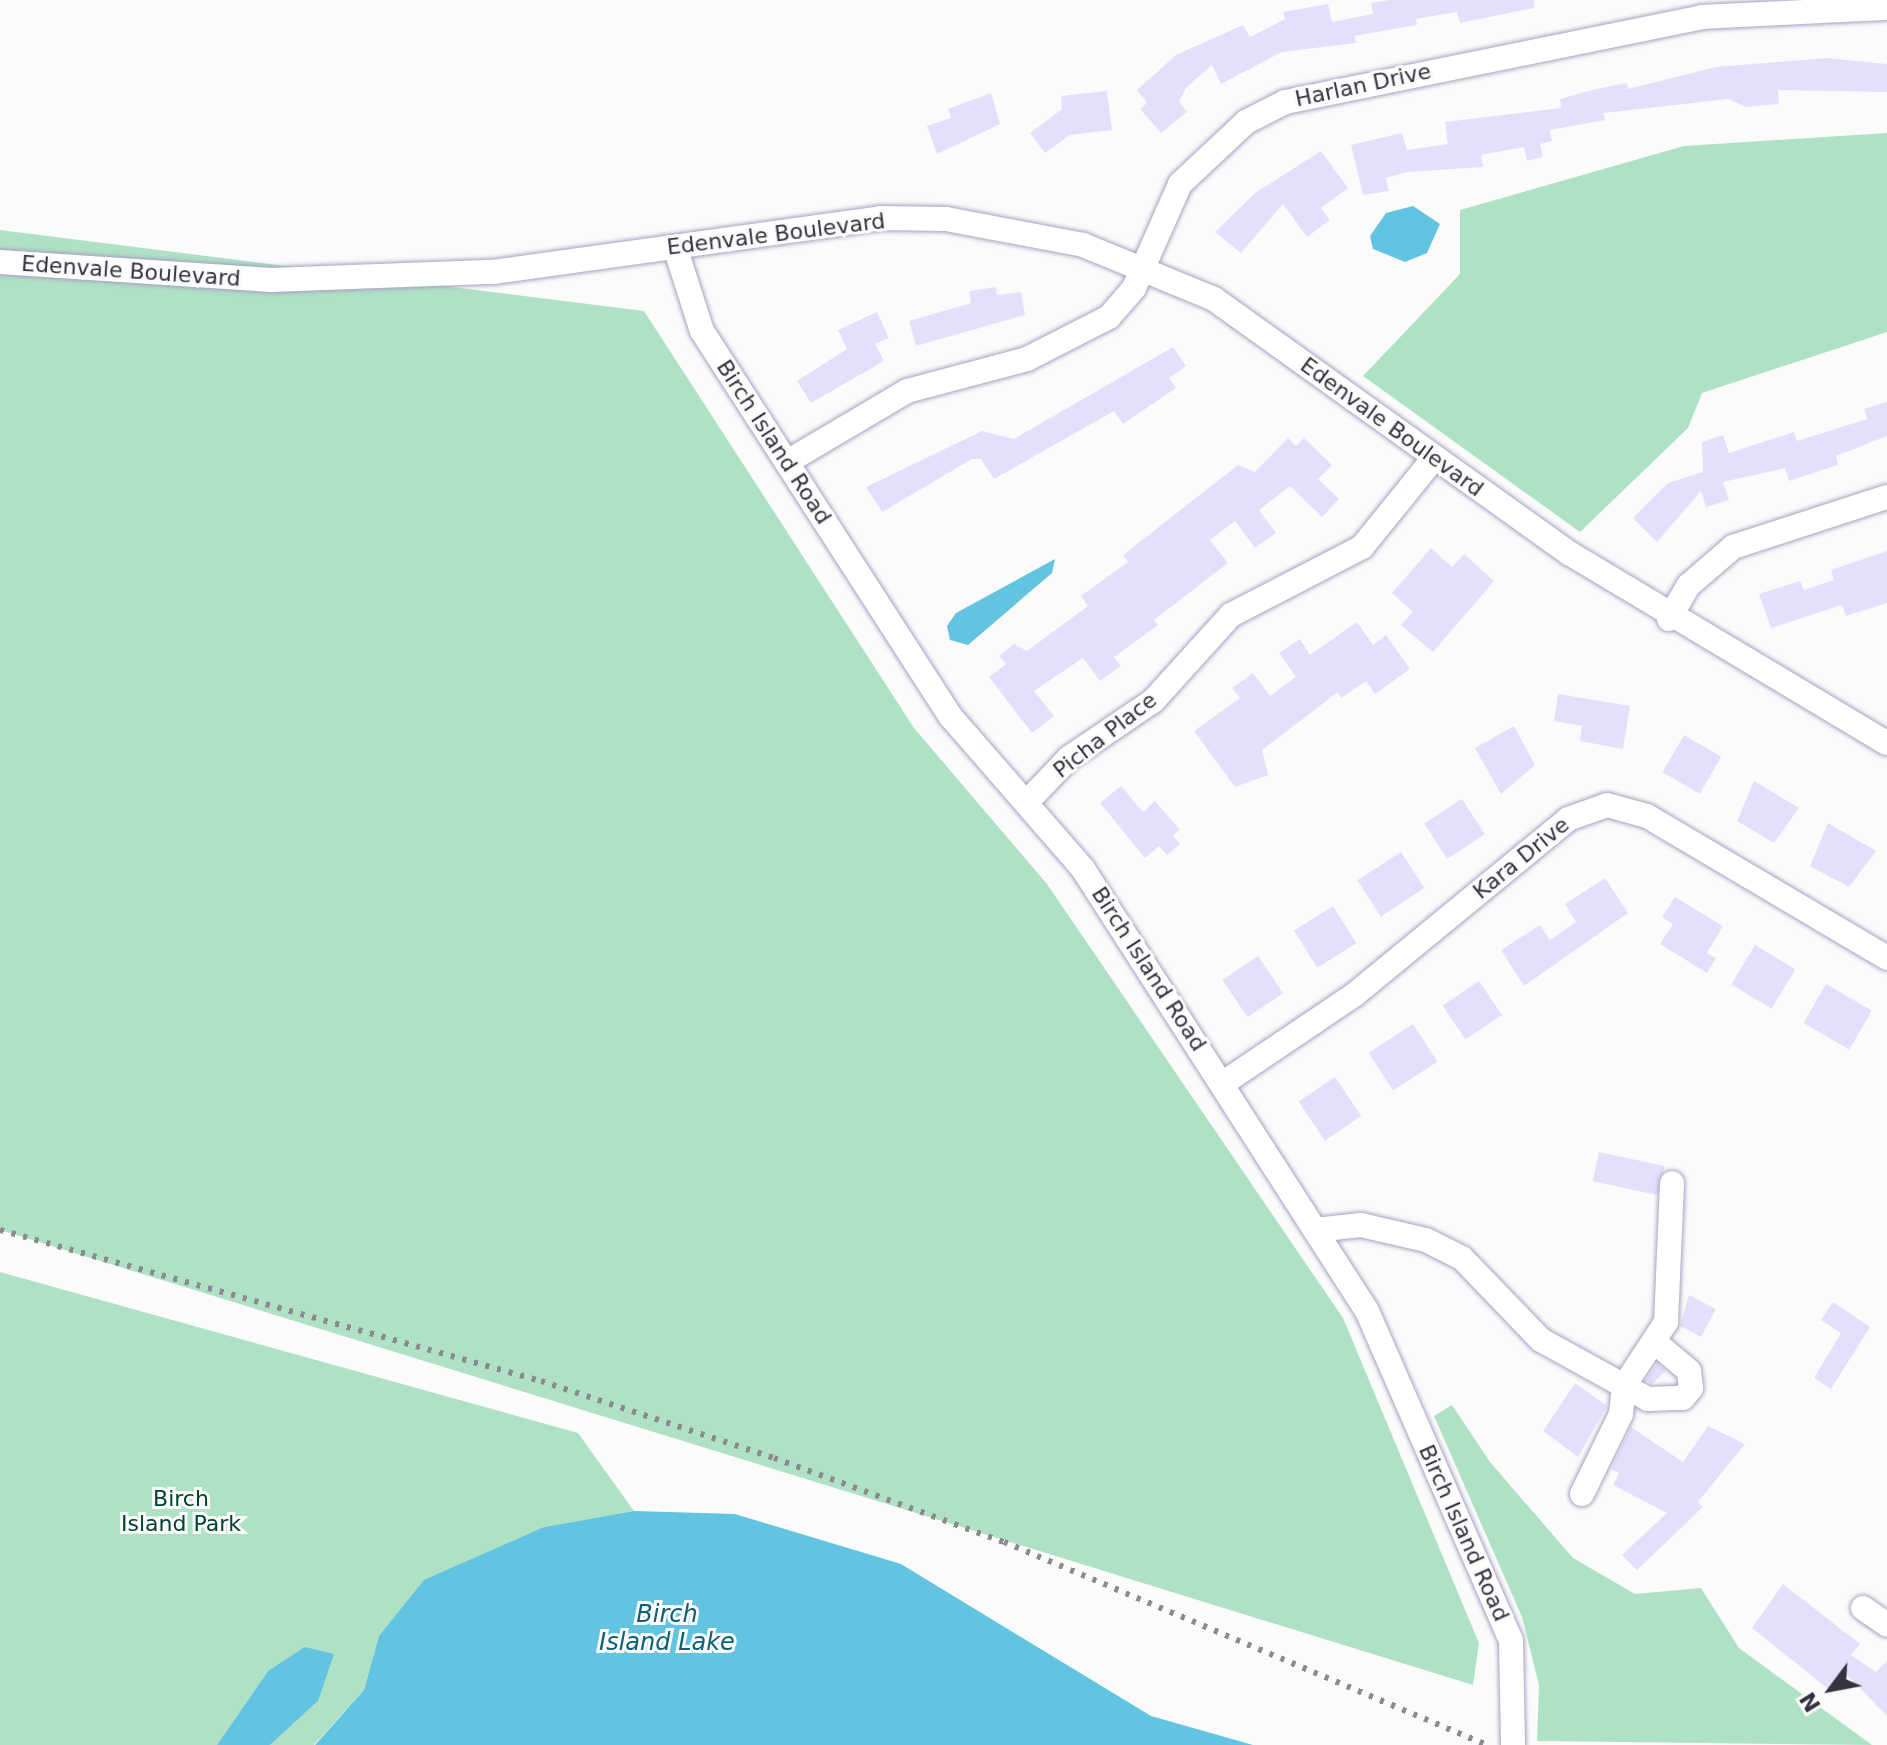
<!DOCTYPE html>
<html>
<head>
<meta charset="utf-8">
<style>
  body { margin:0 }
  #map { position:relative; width:1887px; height:1745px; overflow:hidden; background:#fbfbfb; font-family:"DejaVu Sans",sans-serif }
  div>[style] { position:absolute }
  .green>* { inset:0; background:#afe2c5 }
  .water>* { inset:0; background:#62c4e1 }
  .building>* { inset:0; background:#e6dffc; transform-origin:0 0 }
  .roads { filter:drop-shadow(0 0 2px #a9a1c2) drop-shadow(0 0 2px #a9a1c2) }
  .minor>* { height:24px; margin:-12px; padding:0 12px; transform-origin:12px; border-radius:12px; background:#fff }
  .rail>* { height:6px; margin-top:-3px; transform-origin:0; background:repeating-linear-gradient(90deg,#8c8a91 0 4px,transparent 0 12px) }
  span { translate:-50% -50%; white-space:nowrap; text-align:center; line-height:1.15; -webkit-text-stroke:6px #fbfbfb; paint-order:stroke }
  .street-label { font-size:22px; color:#363340 }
  .park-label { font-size:22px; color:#004429 }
  .water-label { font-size:24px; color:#0f6075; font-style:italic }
  .north { position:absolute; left:1791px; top:1649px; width:80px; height:80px; -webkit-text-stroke:6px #fbfbfb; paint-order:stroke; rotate:238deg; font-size:22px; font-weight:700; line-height:32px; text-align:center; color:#363340 }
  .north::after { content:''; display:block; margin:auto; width:28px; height:36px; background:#363340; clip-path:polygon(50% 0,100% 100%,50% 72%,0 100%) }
</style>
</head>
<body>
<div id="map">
  <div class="green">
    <i style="clip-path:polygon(1887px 133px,1887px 332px,1702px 393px,1688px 428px,1580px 532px,1363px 376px,1460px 274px,1460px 210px,1684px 146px)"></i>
    <i style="clip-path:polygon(0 230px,644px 311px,914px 728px,1047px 884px,1343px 1318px,1479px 1643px,1473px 1685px,0 1230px)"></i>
    <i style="clip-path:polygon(0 1272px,578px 1433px,634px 1511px,544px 1527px,379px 1636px,364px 1690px,314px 1745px,270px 1745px,318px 1701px,268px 1671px,217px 1745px,0 1745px)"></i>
    <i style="clip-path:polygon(1452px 1405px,1490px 1462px,1573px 1558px,1635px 1594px,1701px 1588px,1739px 1648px,1872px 1745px,1537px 1741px,1539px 1685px,1522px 1617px,1434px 1416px)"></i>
  </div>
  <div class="water">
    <i style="clip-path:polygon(1413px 206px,1440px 224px,1427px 253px,1405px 262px,1373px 249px,1370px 236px,1386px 213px)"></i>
    <i style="clip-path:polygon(1055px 559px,1052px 573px,968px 645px,950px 640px,947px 626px,956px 613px)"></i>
    <i style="clip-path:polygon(634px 1511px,735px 1514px,901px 1564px,1151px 1716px,1253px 1745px,315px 1745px,364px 1690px,379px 1636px,424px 1580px,544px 1527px)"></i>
    <i style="clip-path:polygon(305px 1647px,334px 1654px,318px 1701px,270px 1745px,217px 1745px,268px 1671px)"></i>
  </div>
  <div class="building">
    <i style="clip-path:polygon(1389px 0,1534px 0,1534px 8px,1460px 23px,1457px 12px,1416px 19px,1417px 25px,1354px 36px,1356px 43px,1282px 52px,1221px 84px,1212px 65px,1186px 88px,1179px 102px,1187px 112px,1161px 133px,1140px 109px,1147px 103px,1137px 90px,1176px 55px,1243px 25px,1250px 37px,1285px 19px,1283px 12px,1328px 4px,1332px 22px,1373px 14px,1371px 3px)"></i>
    <i style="clip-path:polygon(1826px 58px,1887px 64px,1887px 92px,1778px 90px,1779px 104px,1746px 107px,1728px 99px,1604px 113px,1605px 120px,1550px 130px,1552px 141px,1540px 144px,1543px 157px,1527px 161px,1524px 147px,1481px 155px,1483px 167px,1407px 172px,1386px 178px,1389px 191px,1363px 195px,1351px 145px,1402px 133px,1407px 150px,1448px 144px,1445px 122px,1561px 108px,1560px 99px,1596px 89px,1627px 83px,1628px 89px,1716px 67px)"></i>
    <i style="clip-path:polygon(1107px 91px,1112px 130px,1070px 135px,1045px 153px,1030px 133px,1062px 109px,1061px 96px)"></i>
    <i style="clip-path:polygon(991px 93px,1000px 124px,937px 154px,927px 126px,951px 118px,948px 109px)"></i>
    <i style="clip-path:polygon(1321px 151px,1348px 188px,1321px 208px,1330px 220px,1307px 237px,1283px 204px,1241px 253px,1215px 232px,1255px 193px)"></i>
    <i style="clip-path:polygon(996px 287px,997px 295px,1021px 292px,1025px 315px,916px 346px,909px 321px,971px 303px,969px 291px)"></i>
    <i style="clip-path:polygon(877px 312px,889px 338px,875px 344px,884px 361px,811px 403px,797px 381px,847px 349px,838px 330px)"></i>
    <i style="clip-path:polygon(1173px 347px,1186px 366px,1169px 378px,1176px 388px,1123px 424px,1114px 411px,994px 479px,981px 459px,972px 459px,882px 512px,866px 487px,982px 431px,1014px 439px)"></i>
    <i style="clip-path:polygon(1887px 402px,1887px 436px,1836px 456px,1838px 465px,1789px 481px,1785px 468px,1723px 482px,1729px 500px,1706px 507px,1701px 491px,1657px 542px,1633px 518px,1668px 483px,1703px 472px,1702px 442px,1723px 435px,1729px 453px,1794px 432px,1797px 441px,1867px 419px,1864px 409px)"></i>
    <i style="clip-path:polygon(1288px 438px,1296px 446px,1304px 438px,1332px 465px,1318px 479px,1339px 499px,1322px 517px,1290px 486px,1259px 510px,1276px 533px,1255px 548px,1235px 521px,1210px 540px,1228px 563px,1154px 620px,1158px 625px,1114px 657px,1121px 666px,1100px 681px,1083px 658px,1034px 691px,1054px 716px,1032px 733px,989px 677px,1006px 664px,999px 656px,1014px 644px,1027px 651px,1088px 606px,1081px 596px,1128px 562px,1123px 555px,1238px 465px,1255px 472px)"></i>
    <i style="clip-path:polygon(1431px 548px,1452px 567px,1464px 554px,1494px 581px,1433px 652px,1401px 625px,1413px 612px,1392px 593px)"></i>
    <i style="clip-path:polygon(1887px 551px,1887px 603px,1846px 616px,1842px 605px,1771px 628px,1759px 594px,1800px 581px,1804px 590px,1834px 580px,1831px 570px)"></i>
    <i style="clip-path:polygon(1357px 622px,1373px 645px,1386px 635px,1410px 669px,1375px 694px,1366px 681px,1341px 698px,1338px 692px,1262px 750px,1268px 775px,1235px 787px,1194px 731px,1240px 698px,1232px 688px,1253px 673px,1270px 696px,1296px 677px,1279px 653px,1300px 639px,1310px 655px)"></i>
    <i style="clip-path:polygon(1558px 694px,1630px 706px,1623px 749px,1580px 741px,1582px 726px,1554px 721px)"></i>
    <i style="clip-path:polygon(1514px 726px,1535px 765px,1501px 794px,1475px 748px)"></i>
    <i style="left:1684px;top:735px;width:43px;height:43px;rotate:30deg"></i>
    <i style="clip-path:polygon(1754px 781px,1799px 808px,1774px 843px,1737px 821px)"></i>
    <i style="clip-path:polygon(1121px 786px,1143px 812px,1155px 801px,1180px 830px,1173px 836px,1180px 844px,1167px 855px,1159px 846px,1145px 858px,1100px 803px)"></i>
    <i style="left:1462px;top:799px;width:42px;height:45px;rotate:57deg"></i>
    <i style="clip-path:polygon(1828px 823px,1876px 851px,1849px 887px,1810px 866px)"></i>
    <i style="left:1401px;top:852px;width:43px;height:52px;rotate:57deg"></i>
    <i style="clip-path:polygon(1605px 878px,1628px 913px,1524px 986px,1501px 950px,1540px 925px,1550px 940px,1576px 922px,1565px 904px)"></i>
    <i style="clip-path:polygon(1675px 897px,1723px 926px,1707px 953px,1716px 958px,1707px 973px,1660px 944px,1673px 924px,1662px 917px)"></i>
    <i style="left:1333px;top:906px;width:44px;height:46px;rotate:58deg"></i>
    <i style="left:1755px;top:945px;width:47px;height:46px;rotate:31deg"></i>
    <i style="left:1258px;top:956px;width:45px;height:43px;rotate:56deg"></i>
    <i style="left:1479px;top:981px;width:41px;height:44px;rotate:56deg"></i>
    <i style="left:1826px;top:984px;width:53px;height:45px;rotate:30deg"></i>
    <i style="left:1413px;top:1024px;width:45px;height:53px;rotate:57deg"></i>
    <i style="left:1335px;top:1077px;width:47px;height:44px;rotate:56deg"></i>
    <i style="left:1599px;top:1152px;width:67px;height:30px;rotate:12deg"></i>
    <i style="clip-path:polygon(1689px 1295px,1716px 1309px,1701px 1337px,1680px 1326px)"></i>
    <i style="clip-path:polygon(1833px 1302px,1870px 1327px,1831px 1389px,1814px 1378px,1841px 1333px,1821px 1320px)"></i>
    <i style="clip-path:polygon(1657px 1363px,1666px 1371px,1652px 1384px,1646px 1380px)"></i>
    <i style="clip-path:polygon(1575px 1383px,1607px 1406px,1578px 1457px,1543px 1431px)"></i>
    <i style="clip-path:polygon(1708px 1426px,1745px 1444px,1698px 1502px,1703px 1507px,1637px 1570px,1622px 1555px,1667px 1513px,1613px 1485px,1619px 1473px,1611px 1469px,1631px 1427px,1683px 1462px)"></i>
    <i style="clip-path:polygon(1783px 1584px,1860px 1644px,1851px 1655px,1876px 1672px,1887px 1661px,1887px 1716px,1845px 1673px,1832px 1692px,1752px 1628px)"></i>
  </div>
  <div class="roads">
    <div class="minor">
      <i style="left:675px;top:247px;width:88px;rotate:72.2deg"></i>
      <i style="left:702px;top:331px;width:459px;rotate:57.2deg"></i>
      <i style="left:951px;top:717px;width:201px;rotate:49deg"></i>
      <i style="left:1083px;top:869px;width:525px;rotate:57.28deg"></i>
      <i style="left:1367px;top:1311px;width:359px;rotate:66.4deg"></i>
      <i style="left:1511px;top:1640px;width:105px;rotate:88.9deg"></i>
      <i style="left:0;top:262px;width:272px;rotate:3.8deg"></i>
      <i style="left:271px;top:280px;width:222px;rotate:-2.1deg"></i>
      <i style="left:493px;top:272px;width:392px;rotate:-7.9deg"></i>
      <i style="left:881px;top:218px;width:65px;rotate:0.9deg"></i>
      <i style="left:946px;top:219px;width:139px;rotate:10.7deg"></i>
      <i style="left:1083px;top:245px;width:142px;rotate:22.4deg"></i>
      <i style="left:1214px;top:299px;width:437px;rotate:35.6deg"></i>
      <i style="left:1569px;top:553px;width:370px;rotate:30.9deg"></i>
      <i style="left:787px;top:462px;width:139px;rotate:-30.6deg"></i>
      <i style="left:907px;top:391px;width:124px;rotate:-14.9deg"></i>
      <i style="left:1027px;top:359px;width:92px;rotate:-27.1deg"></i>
      <i style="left:1109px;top:317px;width:38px;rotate:-49deg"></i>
      <i style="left:1134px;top:288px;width:114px;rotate:-66.1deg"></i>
      <i style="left:1180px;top:184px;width:91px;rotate:-43.2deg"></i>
      <i style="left:1246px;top:122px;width:44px;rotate:-27.1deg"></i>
      <i style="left:1285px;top:102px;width:426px;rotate:-11.5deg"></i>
      <i style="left:1702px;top:17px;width:185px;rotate:-2.8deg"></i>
      <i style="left:1669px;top:619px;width:39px;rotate:-60deg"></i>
      <i style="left:1689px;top:585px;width:58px;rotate:-40.8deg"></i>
      <i style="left:1733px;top:547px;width:162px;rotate:-18deg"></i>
      <i style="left:1027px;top:802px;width:61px;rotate:-46.3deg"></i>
      <i style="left:1069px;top:758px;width:102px;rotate:-34.2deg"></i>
      <i style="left:1153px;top:701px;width:116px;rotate:-47.8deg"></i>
      <i style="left:1231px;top:615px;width:148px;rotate:-27.4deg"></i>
      <i style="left:1362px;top:547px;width:114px;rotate:-51deg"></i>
      <i style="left:1222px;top:1084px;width:159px;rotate:-34deg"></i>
      <i style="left:1354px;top:995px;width:277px;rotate:-39.4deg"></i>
      <i style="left:1568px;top:819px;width:41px;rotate:-19.7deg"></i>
      <i style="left:1607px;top:805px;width:41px;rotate:15.4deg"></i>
      <i style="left:1647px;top:816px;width:279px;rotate:30.6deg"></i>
      <i style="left:1315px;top:1230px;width:46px;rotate:-6.2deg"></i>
      <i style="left:1361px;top:1225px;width:67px;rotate:13deg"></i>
      <i style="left:1426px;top:1240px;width:40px;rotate:26.6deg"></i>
      <i style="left:1462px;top:1258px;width:114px;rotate:46.1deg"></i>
      <i style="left:1541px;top:1340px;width:122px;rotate:28.9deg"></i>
      <i style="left:1648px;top:1399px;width:35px;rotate:-2deg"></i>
      <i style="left:1683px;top:1398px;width:13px;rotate:-51deg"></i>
      <i style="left:1691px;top:1388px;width:17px;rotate:-97deg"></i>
      <i style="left:1689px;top:1371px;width:42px;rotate:-139.8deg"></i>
      <i style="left:1582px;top:1494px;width:89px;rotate:-64deg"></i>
      <i style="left:1621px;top:1414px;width:28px;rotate:-84deg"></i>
      <i style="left:1624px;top:1386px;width:77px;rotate:-56.7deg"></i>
      <i style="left:1666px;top:1322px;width:139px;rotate:-87.5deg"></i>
      <i style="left:1863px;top:1608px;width:29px;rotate:35deg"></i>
    </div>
  </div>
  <div class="rail">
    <i style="left:0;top:1230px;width:562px;rotate:15.6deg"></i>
    <i style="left:541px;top:1381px;width:245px;rotate:18.3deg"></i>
    <i style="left:774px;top:1458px;width:245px;rotate:20.1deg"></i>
    <i style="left:1004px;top:1542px;width:524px;rotate:22.8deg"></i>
  </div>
  <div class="street-label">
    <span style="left:1363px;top:85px;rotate:-12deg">Harlan Drive</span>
    <span style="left:776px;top:234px;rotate:-7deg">Edenvale Boulevard</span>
    <span style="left:131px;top:271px;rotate:4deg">Edenvale Boulevard</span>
    <span style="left:1392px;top:427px;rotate:36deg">Edenvale Boulevard</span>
    <span style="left:774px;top:442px;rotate:57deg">Birch Island Road</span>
    <span style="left:1105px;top:735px;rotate:-38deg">Picha Place</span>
    <span style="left:1521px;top:858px;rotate:-39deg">Kara Drive</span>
    <span style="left:1149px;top:969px;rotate:57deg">Birch Island Road</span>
    <span style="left:1464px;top:1533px;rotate:66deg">Birch Island Road</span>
  </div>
  <div class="park-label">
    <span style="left:181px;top:1511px">Birch<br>Island Park</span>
  </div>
  <div class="water-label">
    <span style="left:667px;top:1629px">Birch<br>Island Lake</span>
  </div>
  <div class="north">N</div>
</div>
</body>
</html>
